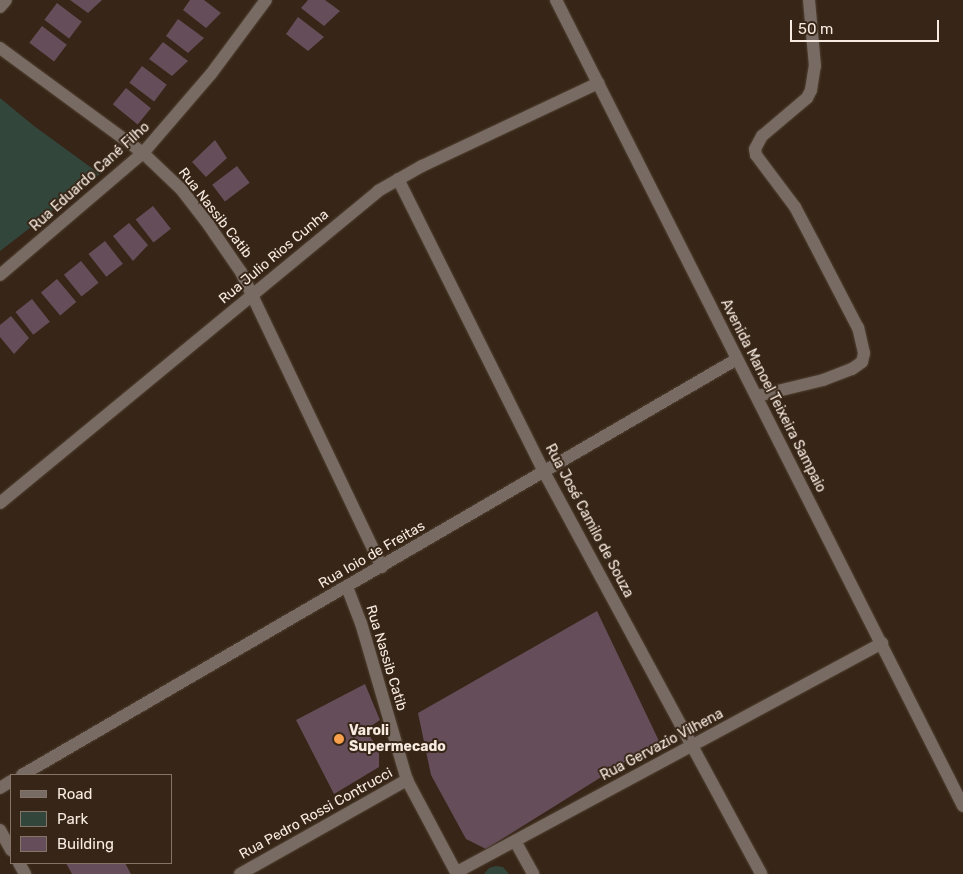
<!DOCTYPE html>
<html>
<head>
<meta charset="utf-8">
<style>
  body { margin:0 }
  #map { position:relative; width:963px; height:874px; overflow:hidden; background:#372617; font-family:Rubik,sans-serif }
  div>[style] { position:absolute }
  .green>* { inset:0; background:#32463c }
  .building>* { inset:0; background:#654e5a; transform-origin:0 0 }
  .roads { filter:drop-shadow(0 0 1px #524233) drop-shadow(0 0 1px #524233) }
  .minor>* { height:12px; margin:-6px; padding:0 6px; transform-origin:6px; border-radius:6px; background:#786b63 }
  .tertiary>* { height:12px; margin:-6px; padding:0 6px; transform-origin:6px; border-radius:6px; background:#786b63 }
  .dots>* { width:14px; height:14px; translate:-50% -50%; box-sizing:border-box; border:2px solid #372617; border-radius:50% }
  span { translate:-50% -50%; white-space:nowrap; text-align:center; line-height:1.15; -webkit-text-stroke:4px #372617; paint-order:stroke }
  .street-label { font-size:14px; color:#f7ebe1 }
  .poi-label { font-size:14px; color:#f7ebe1; font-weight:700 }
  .left { translate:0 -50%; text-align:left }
  .legend { position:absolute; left:10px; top:774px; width:162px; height:90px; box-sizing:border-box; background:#372617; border:1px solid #847568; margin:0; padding:6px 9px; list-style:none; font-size:15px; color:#f7ebe1 }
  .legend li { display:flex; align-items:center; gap:10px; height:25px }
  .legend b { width:25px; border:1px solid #847568 }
  .scale { position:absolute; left:790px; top:20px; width:149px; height:22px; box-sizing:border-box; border:2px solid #f7ebe1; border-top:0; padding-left:6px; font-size:15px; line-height:18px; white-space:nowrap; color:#f7ebe1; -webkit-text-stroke:4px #372617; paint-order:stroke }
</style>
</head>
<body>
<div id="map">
  <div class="green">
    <i style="clip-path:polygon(0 98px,34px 126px,100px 174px,0 251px)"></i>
    <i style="clip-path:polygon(496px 866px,503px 867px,509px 874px,484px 874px,489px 868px)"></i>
  </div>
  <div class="building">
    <i style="clip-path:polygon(70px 0,102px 0,88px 13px)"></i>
    <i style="clip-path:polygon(190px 0,204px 0,221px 13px,206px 28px,183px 10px)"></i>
    <i style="clip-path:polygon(308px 0,325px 0,340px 11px,324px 26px,301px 8px)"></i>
    <i style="left:57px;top:3px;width:31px;height:21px;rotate:37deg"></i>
    <i style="clip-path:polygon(298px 17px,324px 37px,308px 51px,286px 34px)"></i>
    <i style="clip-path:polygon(178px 19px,204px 38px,188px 53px,166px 36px)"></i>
    <i style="left:42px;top:26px;width:31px;height:21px;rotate:37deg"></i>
    <i style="clip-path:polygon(163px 42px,188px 61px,172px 76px,149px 59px)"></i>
    <i style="left:142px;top:66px;width:31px;height:21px;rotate:37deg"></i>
    <i style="left:126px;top:88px;width:32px;height:21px;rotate:39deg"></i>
    <i style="clip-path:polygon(215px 140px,227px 158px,206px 177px,192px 162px)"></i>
    <i style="left:237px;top:166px;width:21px;height:31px;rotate:53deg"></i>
    <i style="left:153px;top:206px;width:29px;height:22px;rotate:52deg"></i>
    <i style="clip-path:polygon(129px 223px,148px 245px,133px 261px,113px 236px)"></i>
    <i style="left:105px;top:241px;width:29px;height:21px;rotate:52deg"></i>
    <i style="left:81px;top:261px;width:28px;height:22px;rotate:51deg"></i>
    <i style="left:57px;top:279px;width:30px;height:21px;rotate:50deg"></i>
    <i style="left:32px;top:299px;width:29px;height:21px;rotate:52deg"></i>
    <i style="clip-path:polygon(11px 316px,29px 338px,14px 354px,0 337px,0 325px)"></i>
    <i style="clip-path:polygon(597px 611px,659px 741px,486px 849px,466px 839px,431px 775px,418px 713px)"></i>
    <i style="clip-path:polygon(365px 684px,380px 720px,365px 730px,379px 749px,379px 767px,334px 794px,296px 720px)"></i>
    <i style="clip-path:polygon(66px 863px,125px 863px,131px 874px,72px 874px)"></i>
  </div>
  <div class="roads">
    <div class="minor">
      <i style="left:0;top:7px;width:9px;rotate:-49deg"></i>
      <i style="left:0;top:48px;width:177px;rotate:36.3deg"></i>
      <i style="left:143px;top:153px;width:52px;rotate:43.5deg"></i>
      <i style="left:181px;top:189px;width:44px;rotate:52.4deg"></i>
      <i style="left:208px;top:224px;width:58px;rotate:55.5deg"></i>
      <i style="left:241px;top:272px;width:327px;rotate:64.5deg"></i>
      <i style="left:398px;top:179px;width:327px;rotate:63.5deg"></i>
      <i style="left:544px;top:472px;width:457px;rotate:61.6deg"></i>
      <i style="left:0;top:275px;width:188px;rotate:-40.5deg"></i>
      <i style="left:143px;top:153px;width:104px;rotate:-49.3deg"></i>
      <i style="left:211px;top:74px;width:92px;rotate:-53.4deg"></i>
      <i style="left:757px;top:396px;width:68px;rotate:-13.6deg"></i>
      <i style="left:823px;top:380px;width:31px;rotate:-21deg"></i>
      <i style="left:852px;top:369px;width:12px;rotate:-35deg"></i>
      <i style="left:862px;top:362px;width:9px;rotate:-77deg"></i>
      <i style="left:864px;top:353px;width:26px;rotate:-103deg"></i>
      <i style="left:858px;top:328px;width:96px;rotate:-117.4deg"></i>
      <i style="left:814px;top:243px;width:41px;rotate:-117.8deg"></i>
      <i style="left:795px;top:207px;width:65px;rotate:-126.9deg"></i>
      <i style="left:756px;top:155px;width:6px;rotate:-99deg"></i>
      <i style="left:755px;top:149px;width:15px;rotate:-62deg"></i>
      <i style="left:762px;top:136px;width:59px;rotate:-40.2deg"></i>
      <i style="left:807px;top:98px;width:9px;rotate:-63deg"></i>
      <i style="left:811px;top:90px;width:24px;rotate:-81deg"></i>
      <i style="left:815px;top:66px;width:66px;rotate:-95.2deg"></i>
      <i style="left:0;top:503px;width:490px;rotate:-39.5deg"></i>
      <i style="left:378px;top:191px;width:51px;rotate:-29.6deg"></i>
      <i style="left:422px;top:166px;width:195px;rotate:-25.2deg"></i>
      <i style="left:347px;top:587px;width:39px;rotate:69deg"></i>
      <i style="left:361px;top:623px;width:164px;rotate:73.7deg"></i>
      <i style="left:407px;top:780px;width:106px;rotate:62deg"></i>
      <i style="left:22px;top:775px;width:827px;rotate:-30.19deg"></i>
      <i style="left:0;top:788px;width:13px;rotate:-32deg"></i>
      <i style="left:0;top:830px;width:23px;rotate:61deg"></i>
      <i style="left:515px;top:841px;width:38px;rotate:61deg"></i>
      <i style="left:19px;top:863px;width:13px;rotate:61deg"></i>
      <i style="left:457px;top:872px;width:483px;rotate:-28.3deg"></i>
      <i style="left:240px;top:874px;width:192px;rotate:-29.4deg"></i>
    </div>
    <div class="tertiary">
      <i style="left:556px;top:0;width:903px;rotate:63.21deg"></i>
    </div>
  </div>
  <div class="dots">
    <i style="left:339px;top:739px;background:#f8a04b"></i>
  </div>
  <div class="street-label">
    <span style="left:90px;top:177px;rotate:-42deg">Rua Eduardo Cané Filho</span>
    <span style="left:215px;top:213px;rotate:52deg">Rua Nassib Catib</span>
    <span style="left:274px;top:257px;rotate:-40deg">Rua Julio Rios Cunha</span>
    <span style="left:773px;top:396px;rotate:63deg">Avenida Manoel Teixeira Sampaio</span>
    <span style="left:589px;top:521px;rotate:62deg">Rua José Camilo de Souza</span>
    <span style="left:372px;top:555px;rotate:-30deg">Rua Ioio de Freitas</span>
    <span style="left:386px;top:658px;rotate:73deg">Rua Nassib Catib</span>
    <span style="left:662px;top:745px;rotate:-28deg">Rua Gervazio Vilhena</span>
    <span style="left:316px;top:814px;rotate:-29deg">Rua Pedro Rossi Contrucci</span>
  </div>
  <div class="poi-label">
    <span class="left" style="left:349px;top:739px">Varoli<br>Supermecado</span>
  </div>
  <ul class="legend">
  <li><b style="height:6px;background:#786b63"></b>Road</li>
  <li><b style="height:14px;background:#32463c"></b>Park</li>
  <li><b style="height:14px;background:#654e5a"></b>Building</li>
  </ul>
  <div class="scale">50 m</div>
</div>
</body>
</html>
